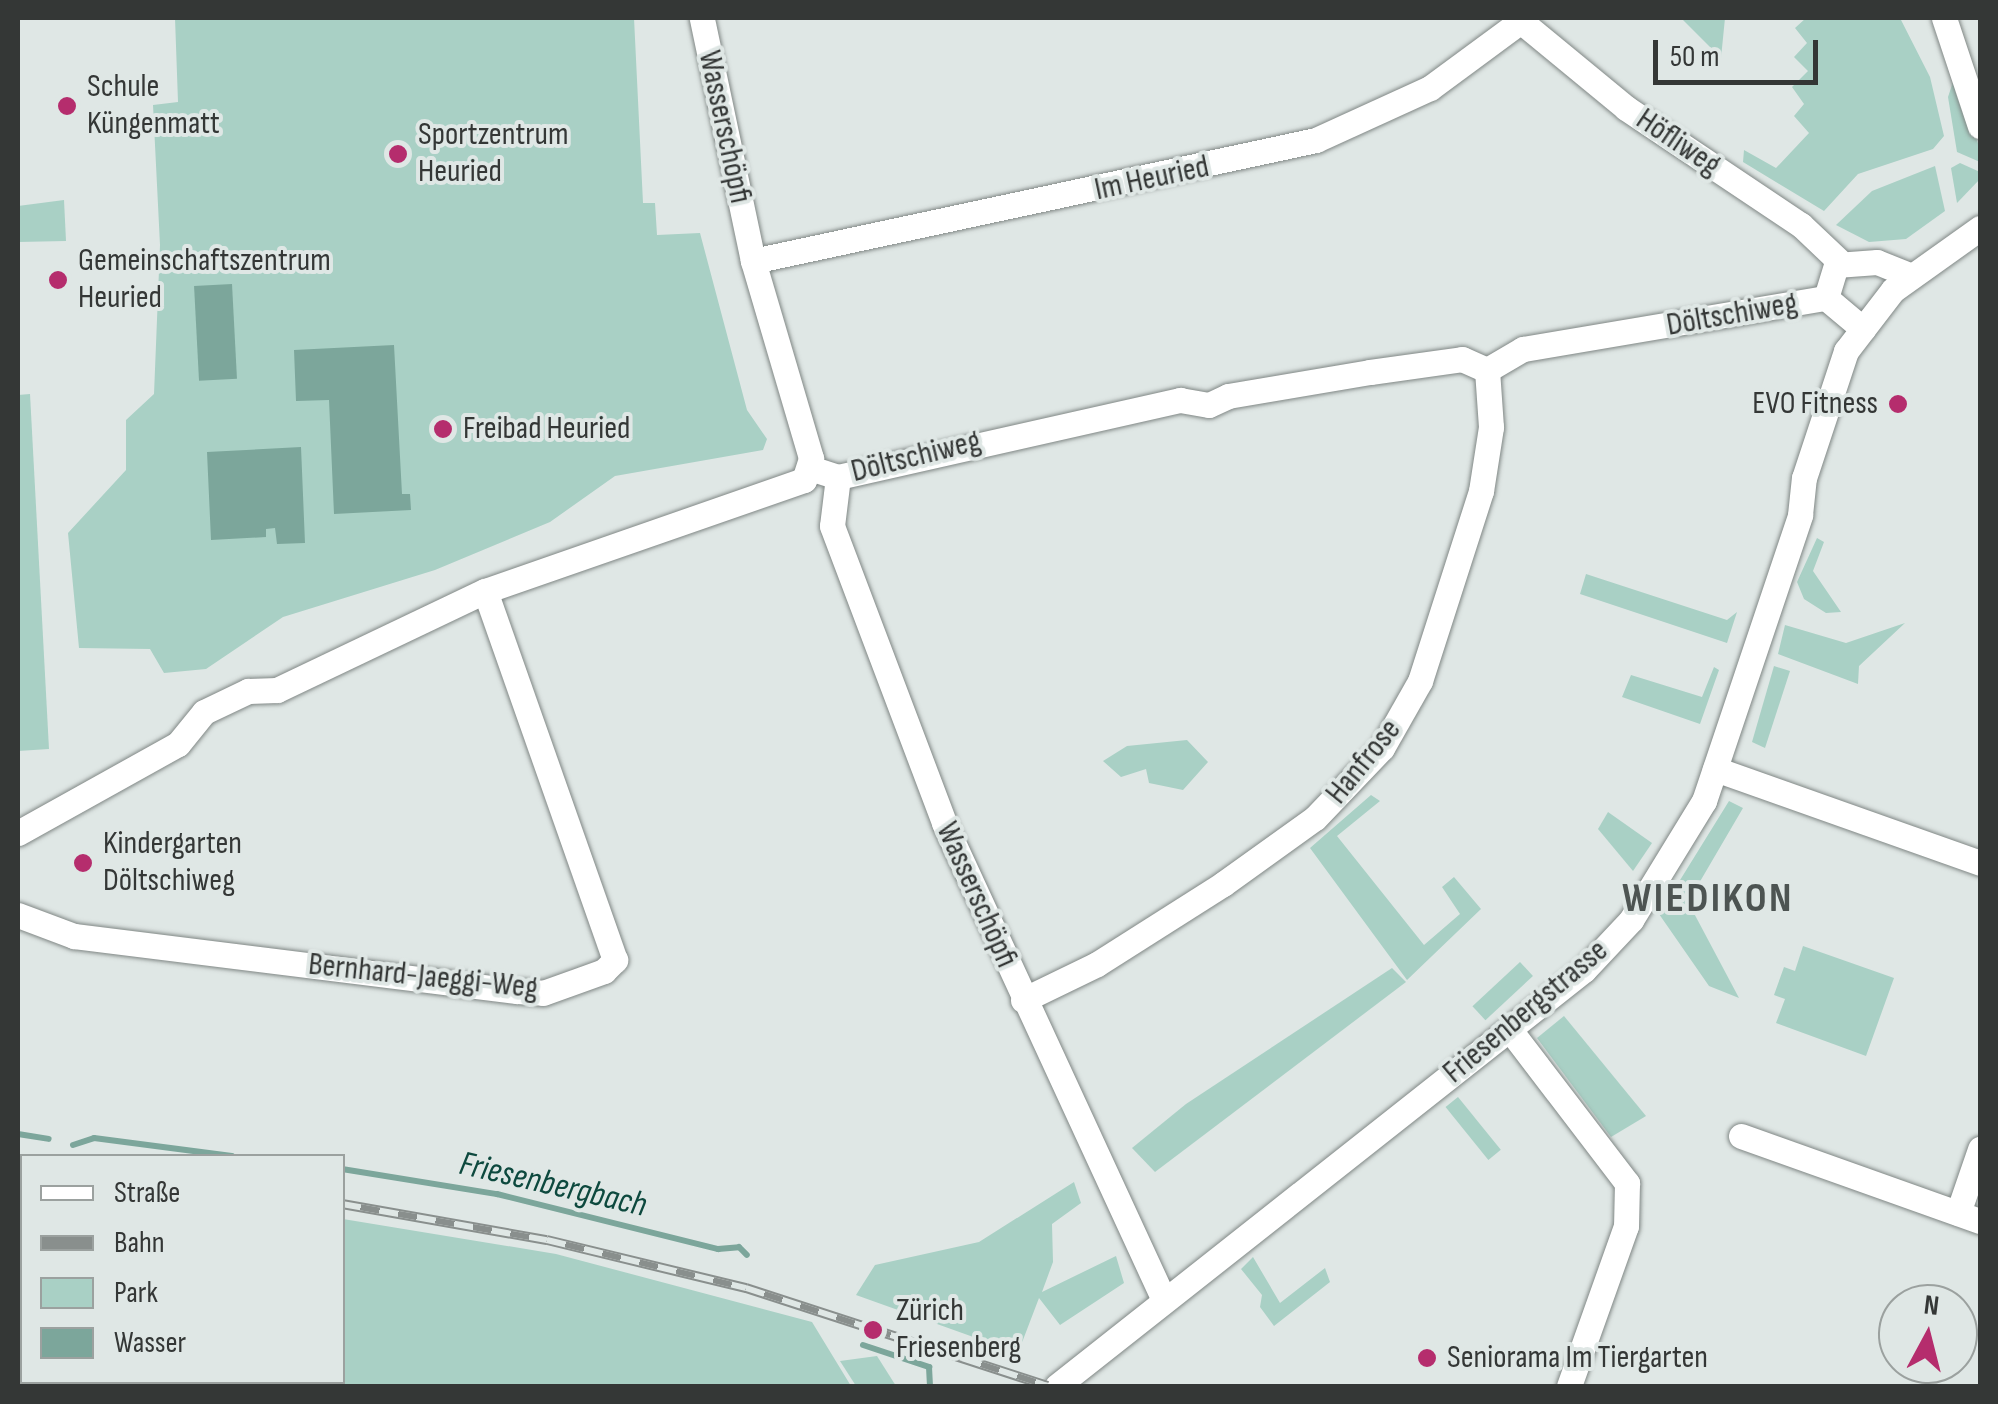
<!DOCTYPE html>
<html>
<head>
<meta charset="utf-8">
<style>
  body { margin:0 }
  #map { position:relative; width:1998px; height:1404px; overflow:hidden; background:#dfe7e5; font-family:"Sofia Sans Condensed",sans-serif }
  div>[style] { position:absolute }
  .green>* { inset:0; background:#a9d0c5; transform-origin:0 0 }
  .water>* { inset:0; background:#7ca69b; transform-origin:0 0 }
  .stream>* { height:6px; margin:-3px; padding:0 3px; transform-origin:3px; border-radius:3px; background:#7ca69b }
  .roads { filter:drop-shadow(0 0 2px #808785) drop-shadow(0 0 2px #808785) }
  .minor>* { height:25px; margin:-12.5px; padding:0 12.5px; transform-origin:12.5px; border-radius:12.5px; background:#fff }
  .rail>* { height:10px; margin-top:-5px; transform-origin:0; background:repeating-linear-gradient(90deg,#dfe7e5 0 19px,#898f8d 0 38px); box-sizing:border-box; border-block:2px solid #898f8d }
  .dots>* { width:28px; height:28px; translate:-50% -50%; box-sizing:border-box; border:5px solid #dfe7e5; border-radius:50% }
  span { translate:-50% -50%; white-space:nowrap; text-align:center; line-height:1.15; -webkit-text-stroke:8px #dfe7e5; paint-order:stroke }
  .poi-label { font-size:32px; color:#343736 }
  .left { translate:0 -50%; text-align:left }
  .right { translate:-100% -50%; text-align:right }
  .street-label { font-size:32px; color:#343736 }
  .water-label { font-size:35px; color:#0d493e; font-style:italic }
  .district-label { font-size:42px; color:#4d5452; font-weight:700; letter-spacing:2.5px }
  .frame { position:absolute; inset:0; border:20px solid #343736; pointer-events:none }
  .legend { position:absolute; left:20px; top:1154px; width:325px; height:230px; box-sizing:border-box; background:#dfe7e5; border:2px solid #9ba19f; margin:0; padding:12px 18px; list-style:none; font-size:30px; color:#343736 }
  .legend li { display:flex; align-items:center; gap:20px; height:50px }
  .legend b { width:50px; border:2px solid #9ba19f }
  .north { position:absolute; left:1878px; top:1284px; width:100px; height:100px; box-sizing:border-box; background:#dfe7e5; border:2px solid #9ba19f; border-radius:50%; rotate:7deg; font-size:28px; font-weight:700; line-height:40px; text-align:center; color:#343736 }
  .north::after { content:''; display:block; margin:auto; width:35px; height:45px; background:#b52d6d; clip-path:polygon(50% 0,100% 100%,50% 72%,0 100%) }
  .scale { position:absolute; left:1653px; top:40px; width:165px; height:45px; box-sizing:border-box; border:5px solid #343736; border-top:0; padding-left:12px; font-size:30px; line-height:35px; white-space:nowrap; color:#343736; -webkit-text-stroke:8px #dfe7e5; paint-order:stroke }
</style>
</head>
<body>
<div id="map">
  <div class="green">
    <i style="clip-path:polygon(175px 18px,634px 18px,643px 203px,655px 203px,657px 235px,700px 233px,747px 410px,767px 439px,763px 450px,615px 476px,550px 522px,435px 570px,283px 617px,206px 669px,164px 673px,150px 649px,79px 648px,68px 533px,126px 470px,126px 420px,154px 394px,160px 245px,153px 105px,178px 102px)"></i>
    <i style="clip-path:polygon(1681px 18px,1725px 18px,1721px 58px)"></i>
    <i style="clip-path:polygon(1806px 18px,1900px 18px,1930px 77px,1944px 136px,1933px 149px,1858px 174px,1824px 211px,1743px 162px,1744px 150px,1776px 168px,1809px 133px,1794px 116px,1804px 104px,1792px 87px,1808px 71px,1794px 57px,1807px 43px,1795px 28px)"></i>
    <i style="clip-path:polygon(1953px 82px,1980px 148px,1980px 162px,1957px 152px,1948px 97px)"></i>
    <i style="clip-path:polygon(1960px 163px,1980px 172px,1980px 179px,1957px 203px,1951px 168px)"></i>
    <i style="clip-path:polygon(1935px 166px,1945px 211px,1906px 239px,1869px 242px,1836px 225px,1872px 191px)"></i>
    <i style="clip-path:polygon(64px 200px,66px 241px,18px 242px,18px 206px)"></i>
    <i style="clip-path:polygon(30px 394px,49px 749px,18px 751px,18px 395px)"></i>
    <i style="clip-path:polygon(1817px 538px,1824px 542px,1813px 571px,1841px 612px,1826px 613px,1804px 599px,1797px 582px)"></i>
    <i style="clip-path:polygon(1586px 574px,1727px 620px,1737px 612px,1727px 643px,1580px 594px)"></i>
    <i style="clip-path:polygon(1905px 623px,1859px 666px,1858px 684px,1778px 654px,1785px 625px,1846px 643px)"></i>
    <i style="clip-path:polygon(1774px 666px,1790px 671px,1765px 748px,1752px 742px)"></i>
    <i style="clip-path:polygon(1714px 667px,1719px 670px,1700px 724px,1622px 697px,1631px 675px,1702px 697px)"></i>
    <i style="clip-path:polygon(1187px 740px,1208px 762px,1183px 790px,1149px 783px,1146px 769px,1121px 777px,1103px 761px,1127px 746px)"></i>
    <i style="clip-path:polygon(1371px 795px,1380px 801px,1337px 836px,1424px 945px,1460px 914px,1442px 887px,1454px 877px,1481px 909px,1407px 980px,1310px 848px)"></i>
    <i style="clip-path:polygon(1729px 801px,1743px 808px,1688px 902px,1739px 998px,1709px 986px,1659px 914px)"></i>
    <i style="clip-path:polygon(1608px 812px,1652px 843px,1633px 871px,1598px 829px)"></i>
    <i style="clip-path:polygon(1803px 946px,1894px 978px,1866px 1056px,1776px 1023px,1785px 999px,1774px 995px,1784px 967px,1795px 971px)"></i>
    <i style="left:1520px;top:962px;width:19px;height:65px;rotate:47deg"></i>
    <i style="clip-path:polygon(1392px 968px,1406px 982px,1155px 1172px,1132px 1148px,1186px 1104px)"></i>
    <i style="clip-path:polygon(1564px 1016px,1646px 1116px,1611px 1137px,1537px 1038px)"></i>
    <i style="left:1458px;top:1097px;width:68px;height:16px;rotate:51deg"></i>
    <i style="clip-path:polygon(1074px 1182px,1081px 1203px,1052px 1224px,1053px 1262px,1042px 1292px,1116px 1256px,1124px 1283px,1060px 1325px,1039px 1298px,1018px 1353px,856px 1295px,875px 1265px,979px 1242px)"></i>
    <i style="clip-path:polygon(343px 1219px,556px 1254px,812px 1322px,851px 1386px,315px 1386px,312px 1382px,342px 1382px)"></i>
    <i style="clip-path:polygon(1253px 1257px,1280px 1303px,1325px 1268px,1330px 1282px,1274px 1326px,1260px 1307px,1262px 1295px,1241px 1269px)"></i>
    <i style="clip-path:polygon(877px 1356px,896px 1386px,856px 1386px,840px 1361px)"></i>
  </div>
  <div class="water">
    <i style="left:232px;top:284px;width:95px;height:38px;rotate:87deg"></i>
    <i style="clip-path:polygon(394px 345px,402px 494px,410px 494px,411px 510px,334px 514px,329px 400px,296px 401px,294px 350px)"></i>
    <i style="clip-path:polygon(301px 447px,305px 543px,277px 544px,275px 528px,266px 529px,266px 537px,211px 540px,207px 452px)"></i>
  </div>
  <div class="stream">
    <i style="left:18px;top:1134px;width:31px;rotate:9deg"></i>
    <i style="left:73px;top:1145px;width:22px;rotate:-18deg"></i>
    <i style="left:94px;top:1138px;width:139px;rotate:7.4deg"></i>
    <i style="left:342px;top:1169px;width:157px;rotate:9.2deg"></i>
    <i style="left:497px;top:1194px;width:228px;rotate:14deg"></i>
    <i style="left:718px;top:1249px;width:21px;rotate:-5deg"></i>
    <i style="left:739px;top:1247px;width:11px;rotate:45deg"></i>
    <i style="left:863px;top:1345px;width:70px;rotate:18.4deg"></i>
    <i style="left:929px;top:1367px;width:19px;rotate:87deg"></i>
  </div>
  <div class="roads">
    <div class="minor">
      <i style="left:1517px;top:18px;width:141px;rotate:39.5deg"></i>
      <i style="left:1626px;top:108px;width:211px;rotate:33.8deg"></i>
      <i style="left:1801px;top:225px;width:54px;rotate:43.5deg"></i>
      <i style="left:1944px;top:18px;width:114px;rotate:71.6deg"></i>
      <i style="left:753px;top:261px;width:576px;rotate:-12.13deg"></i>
      <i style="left:1316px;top:140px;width:125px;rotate:-24.5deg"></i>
      <i style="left:1430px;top:88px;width:113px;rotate:-36.4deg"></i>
      <i style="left:1863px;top:329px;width:48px;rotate:-140deg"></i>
      <i style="left:1826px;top:298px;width:34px;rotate:-73deg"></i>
      <i style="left:1836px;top:265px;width:41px;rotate:-4.2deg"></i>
      <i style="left:1877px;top:262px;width:35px;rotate:22deg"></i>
      <i style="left:810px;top:468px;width:29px;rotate:18deg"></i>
      <i style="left:838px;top:477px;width:351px;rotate:-12.7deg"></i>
      <i style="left:1180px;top:400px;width:29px;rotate:10deg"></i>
      <i style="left:1209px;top:405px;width:21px;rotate:-25deg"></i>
      <i style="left:1228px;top:396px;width:144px;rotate:-9.6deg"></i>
      <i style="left:1370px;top:372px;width:93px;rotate:-8deg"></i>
      <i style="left:1462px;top:359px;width:27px;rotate:24deg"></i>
      <i style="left:1487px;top:370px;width:42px;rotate:-30.3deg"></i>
      <i style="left:1523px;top:349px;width:307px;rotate:-9.6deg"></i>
      <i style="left:838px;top:477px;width:49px;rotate:97deg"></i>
      <i style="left:832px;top:526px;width:317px;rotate:69.3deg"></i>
      <i style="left:944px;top:823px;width:525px;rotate:65.24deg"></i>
      <i style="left:1715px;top:769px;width:281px;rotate:19.5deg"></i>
      <i style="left:18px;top:833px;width:183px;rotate:-29.1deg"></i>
      <i style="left:178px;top:744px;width:41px;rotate:-50.9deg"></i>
      <i style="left:204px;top:712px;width:49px;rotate:-25.5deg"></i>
      <i style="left:248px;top:691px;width:29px;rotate:-2deg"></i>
      <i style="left:277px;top:690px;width:230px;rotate:-25.5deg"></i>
      <i style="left:485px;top:591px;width:338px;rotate:-19.2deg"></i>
      <i style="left:804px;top:480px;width:23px;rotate:-72deg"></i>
      <i style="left:811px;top:458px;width:205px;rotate:-106.4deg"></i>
      <i style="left:753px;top:261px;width:248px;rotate:-101.9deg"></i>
      <i style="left:18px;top:915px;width:60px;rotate:20.6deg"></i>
      <i style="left:74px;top:936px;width:446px;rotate:7.1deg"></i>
      <i style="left:517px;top:991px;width:26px;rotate:4deg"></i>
      <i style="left:543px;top:993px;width:65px;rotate:-19.8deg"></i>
      <i style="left:604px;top:971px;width:16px;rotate:-45deg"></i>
      <i style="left:615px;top:960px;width:391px;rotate:-109.4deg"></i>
      <i style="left:1023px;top:1000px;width:82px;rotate:-25.9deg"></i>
      <i style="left:1097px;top:964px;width:149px;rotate:-32.4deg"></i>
      <i style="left:1223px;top:884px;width:113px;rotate:-35.7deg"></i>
      <i style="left:1315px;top:818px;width:97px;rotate:-46.3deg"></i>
      <i style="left:1382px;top:748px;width:77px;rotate:-60.4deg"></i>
      <i style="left:1420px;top:681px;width:200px;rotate:-72.2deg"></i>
      <i style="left:1481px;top:491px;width:65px;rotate:-81.1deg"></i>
      <i style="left:1491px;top:427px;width:57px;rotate:-94deg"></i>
      <i style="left:1510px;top:1030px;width:193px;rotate:52.6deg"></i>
      <i style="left:1627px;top:1183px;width:43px;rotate:91.3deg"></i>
      <i style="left:1626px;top:1226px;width:170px;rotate:109.6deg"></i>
      <i style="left:1741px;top:1136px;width:254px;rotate:19.6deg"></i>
      <i style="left:18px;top:1192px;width:4px;rotate:14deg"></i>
      <i style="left:1958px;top:1213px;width:68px;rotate:-71deg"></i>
      <i style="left:163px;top:1382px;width:5px;rotate:53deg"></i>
      <i style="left:1057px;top:1386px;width:671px;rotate:-38.29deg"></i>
      <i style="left:1584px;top:970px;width:69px;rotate:-46.8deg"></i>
      <i style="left:1631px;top:920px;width:140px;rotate:-58.5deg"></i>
      <i style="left:1704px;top:801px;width:302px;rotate:-71.4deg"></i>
      <i style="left:1800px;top:515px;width:37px;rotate:-84deg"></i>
      <i style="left:1804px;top:478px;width:134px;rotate:-71.7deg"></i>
      <i style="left:1846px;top:351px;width:77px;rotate:-52.4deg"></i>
      <i style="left:1893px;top:290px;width:107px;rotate:-35.5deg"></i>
    </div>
  </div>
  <div class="rail">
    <i style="left:18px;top:1165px;width:4px;rotate:14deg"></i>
    <i style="left:342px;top:1204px;width:208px;rotate:10deg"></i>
    <i style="left:547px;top:1240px;width:205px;rotate:13.6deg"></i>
    <i style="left:746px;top:1288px;width:317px;rotate:18deg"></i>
  </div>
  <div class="dots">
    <i style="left:67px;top:106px;background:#b52d6d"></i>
    <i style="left:398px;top:154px;background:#b52d6d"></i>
    <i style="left:58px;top:280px;background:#b52d6d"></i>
    <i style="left:1898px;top:404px;background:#b52d6d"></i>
    <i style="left:443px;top:429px;background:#b52d6d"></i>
    <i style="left:83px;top:863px;background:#b52d6d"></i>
    <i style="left:873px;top:1330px;background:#b52d6d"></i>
    <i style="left:1427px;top:1358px;background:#b52d6d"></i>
  </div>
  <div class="poi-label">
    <span class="left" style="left:87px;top:106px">Schule<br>Küngenmatt</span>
    <span class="left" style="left:418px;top:154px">Sportzentrum<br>Heuried</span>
    <span class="left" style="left:78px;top:280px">Gemeinschaftszentrum<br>Heuried</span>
    <span class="right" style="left:1878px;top:404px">EVO Fitness</span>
    <span class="left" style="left:463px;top:429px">Freibad Heuried</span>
    <span class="left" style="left:103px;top:863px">Kindergarten<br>Döltschiweg</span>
    <span class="left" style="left:896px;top:1330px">Zürich<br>Friesenberg</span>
    <span class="left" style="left:1447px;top:1358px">Seniorama Im Tiergarten</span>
  </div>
  <div class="street-label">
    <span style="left:724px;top:127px;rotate:78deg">Wasserschöpfi</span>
    <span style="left:1678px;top:143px;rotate:34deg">Höfliweg</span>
    <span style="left:1152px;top:179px;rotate:-12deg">Im Heuried</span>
    <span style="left:1732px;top:315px;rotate:-10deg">Döltschiweg</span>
    <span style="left:916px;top:457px;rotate:-14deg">Döltschiweg</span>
    <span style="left:1364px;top:762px;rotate:-51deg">Hanfrose</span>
    <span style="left:976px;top:895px;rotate:66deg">Wasserschöpfi</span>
    <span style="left:423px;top:977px;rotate:6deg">Bernhard-Jaeggi-Weg</span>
    <span style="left:1526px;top:1012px;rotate:-40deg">Friesenbergstrasse</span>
  </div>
  <div class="water-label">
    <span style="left:553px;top:1185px;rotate:13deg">Friesenbergbach</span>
  </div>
  <div class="district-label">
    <span style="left:1708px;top:899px">WIEDIKON</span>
  </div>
  <div class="frame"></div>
  <ul class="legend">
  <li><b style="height:12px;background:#fff"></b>Straße</li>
  <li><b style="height:12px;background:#898f8d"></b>Bahn</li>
  <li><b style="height:28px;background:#a9d0c5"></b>Park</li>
  <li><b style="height:28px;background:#7ca69b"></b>Wasser</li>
  </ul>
  <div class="north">N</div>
  <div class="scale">50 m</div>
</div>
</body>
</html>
